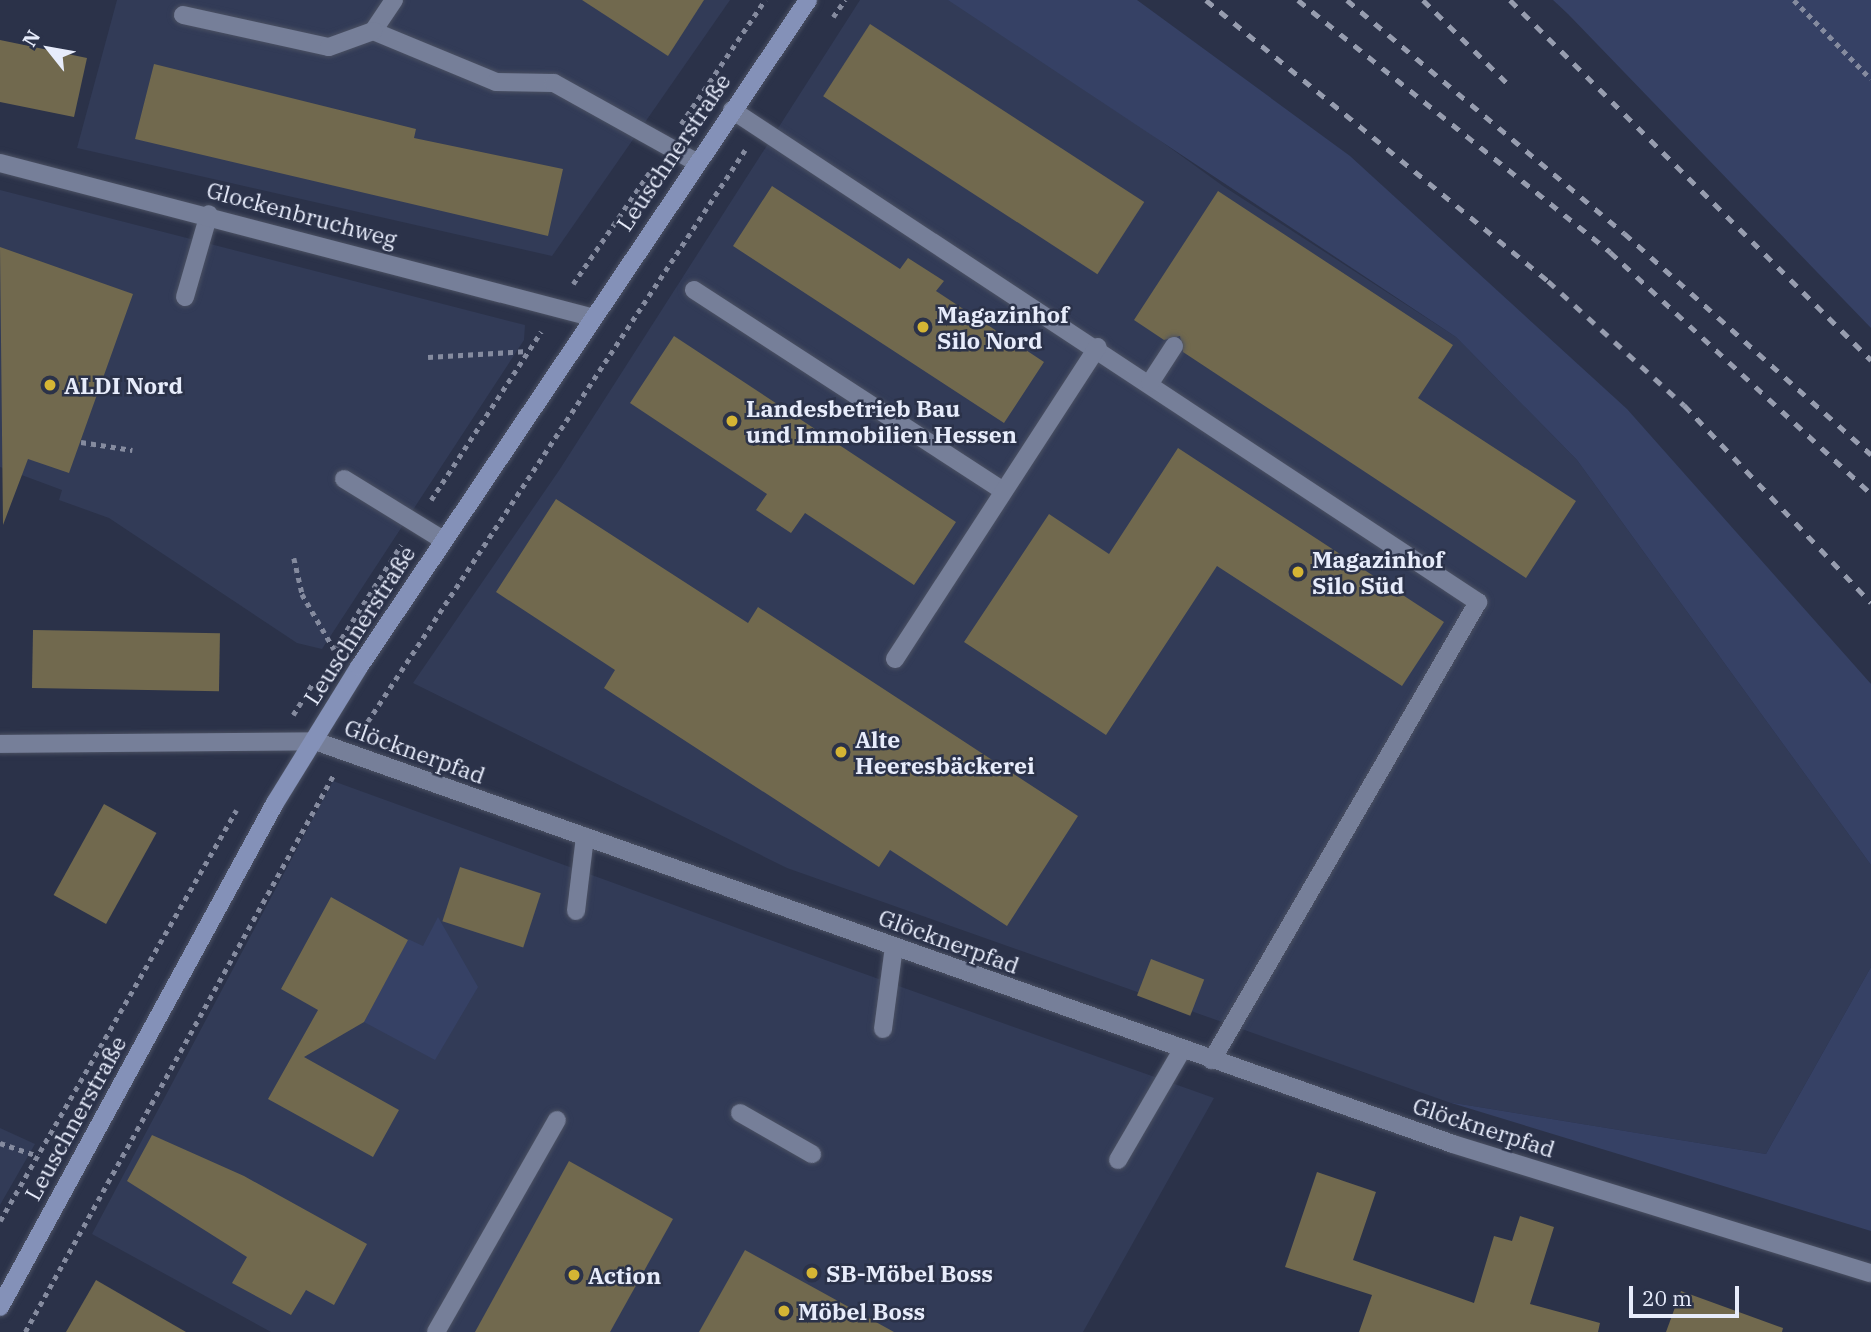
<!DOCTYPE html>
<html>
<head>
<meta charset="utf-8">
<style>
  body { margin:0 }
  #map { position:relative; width:1871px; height:1332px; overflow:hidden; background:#2b3249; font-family:"IBM Plex Serif",serif }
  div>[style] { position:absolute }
  .built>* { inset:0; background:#323b57 }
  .green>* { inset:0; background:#364165 }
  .building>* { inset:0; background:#71694e; transform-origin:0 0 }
  .path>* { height:4.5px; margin-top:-2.25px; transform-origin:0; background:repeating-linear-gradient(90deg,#858b9f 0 5px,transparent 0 10px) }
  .roads { filter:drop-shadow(0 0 2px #4b5163) drop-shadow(0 0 2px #4b5163) }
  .lane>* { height:18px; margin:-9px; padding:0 9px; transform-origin:9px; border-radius:9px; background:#767f99 }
  .street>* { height:18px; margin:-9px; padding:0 9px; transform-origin:9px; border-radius:9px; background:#767f99 }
  .secondary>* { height:18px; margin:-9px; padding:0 9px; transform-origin:9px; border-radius:9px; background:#8491b8 }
  .rail>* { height:5px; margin-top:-2.5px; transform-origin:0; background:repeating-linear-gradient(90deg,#979daf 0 9px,transparent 0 18px) }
  .dots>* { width:19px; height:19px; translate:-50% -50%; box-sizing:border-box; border:4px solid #2b3249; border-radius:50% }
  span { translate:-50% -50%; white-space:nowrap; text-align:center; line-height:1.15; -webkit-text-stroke:5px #2b3249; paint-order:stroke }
  .street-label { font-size:23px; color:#e7ecfb }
  .poi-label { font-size:23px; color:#e7ecfb; font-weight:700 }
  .left { translate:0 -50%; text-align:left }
  .north { position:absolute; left:14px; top:14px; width:70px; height:70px; -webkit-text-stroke:5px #2b3249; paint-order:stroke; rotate:301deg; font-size:19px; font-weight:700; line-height:28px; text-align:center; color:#e7ecfb }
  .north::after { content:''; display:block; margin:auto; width:24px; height:32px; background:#e7ecfb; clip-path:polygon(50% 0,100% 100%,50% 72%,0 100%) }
  .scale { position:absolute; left:1629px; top:1286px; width:110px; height:32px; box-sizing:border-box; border:4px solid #e7ecfb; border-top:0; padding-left:9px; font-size:21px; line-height:24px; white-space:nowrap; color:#e7ecfb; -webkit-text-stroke:5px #2b3249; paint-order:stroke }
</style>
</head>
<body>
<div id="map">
  <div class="built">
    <i style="clip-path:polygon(117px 0,730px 0,552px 256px,77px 148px)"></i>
    <i style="clip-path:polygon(860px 0,966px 0,1223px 186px,1456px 337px,1577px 460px,1871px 865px,1871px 967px,1766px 1154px,1448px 1102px,787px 868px,413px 683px,560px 469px)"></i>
    <i style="clip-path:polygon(0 190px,525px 325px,524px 340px,322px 649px,297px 643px,109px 518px,59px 500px,62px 490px,0 467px)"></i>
    <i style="clip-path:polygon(333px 781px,831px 962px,1214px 1098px,1083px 1332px,271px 1332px,92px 1234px)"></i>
    <i style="clip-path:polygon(0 1128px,35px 1144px,0 1205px)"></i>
  </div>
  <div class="green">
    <i style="clip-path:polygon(948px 0,1137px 0,1350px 156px,1627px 409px,1871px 684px,1871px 865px,1577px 460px,1456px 337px)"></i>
    <i style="clip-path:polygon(1553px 0,1871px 0,1871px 328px,1568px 14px)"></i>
    <i style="clip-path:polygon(438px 917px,478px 987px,435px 1060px,364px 1022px,408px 939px,423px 946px)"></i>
    <i style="clip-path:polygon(1871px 967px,1871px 1231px,1448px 1102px,1766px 1154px)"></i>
  </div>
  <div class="building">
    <i style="clip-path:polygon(582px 0,704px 0,668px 56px)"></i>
    <i style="left:870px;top:24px;width:327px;height:86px;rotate:33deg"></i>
    <i style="clip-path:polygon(0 40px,87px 58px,74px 117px,0 102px)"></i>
    <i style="clip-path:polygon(154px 64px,416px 129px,414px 138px,563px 169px,548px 236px,135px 139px)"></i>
    <i style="clip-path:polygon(772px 186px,900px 269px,908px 258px,944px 281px,936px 291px,1044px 362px,1004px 423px,733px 246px)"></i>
    <i style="clip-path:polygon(1218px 191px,1453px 345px,1418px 398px,1576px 501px,1526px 578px,1183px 352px,1180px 336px,1164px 340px,1134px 320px)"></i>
    <i style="clip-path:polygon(0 247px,133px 294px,69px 473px,28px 459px,3px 525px)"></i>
    <i style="clip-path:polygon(674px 336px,956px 522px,914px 585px,805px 513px,791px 533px,756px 510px,767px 494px,630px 403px)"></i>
    <i style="clip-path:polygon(1178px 448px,1444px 622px,1402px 686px,1217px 566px,1106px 735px,964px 642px,1049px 514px,1109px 554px)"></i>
    <i style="clip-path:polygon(556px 499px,748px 623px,758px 607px,1078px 816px,1007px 926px,890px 850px,879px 867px,604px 688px,615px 670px,496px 592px)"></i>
    <i style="left:33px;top:630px;width:187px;height:58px;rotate:1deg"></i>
    <i style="left:104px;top:804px;width:60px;height:104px;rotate:29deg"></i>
    <i style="left:460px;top:867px;width:85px;height:57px;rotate:18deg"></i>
    <i style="clip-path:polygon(331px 897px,408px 940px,364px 1022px,304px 1057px,399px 1110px,373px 1157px,268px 1099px,318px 1010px,281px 989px)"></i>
    <i style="left:1151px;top:959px;width:57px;height:39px;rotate:21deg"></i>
    <i style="clip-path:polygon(152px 1135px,244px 1176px,367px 1244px,334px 1305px,306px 1290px,291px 1315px,232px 1283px,247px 1257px,127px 1181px)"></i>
    <i style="clip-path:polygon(569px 1161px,673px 1219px,610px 1332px,475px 1332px)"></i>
    <i style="clip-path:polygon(1317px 1172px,1376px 1192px,1353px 1260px,1474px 1303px,1494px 1236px,1512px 1241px,1520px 1216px,1554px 1227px,1530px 1304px,1600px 1323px,1598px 1332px,1359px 1332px,1372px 1295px,1285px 1267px)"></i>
    <i style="clip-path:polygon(745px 1250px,818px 1290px,894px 1332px,699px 1332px)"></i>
    <i style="clip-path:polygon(96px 1280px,186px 1332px,66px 1332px)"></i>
    <i style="clip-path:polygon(1681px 1291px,1783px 1328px,1782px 1332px,1666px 1332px)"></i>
  </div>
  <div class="path">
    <i style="left:1794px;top:0;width:110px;rotate:45.7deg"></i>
    <i style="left:833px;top:17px;width:21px;rotate:-55deg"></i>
    <i style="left:681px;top:124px;width:150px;rotate:-55.9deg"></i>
    <i style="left:573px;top:284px;width:142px;rotate:-55.6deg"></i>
    <i style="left:428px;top:357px;width:100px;rotate:-3.4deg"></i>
    <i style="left:81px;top:442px;width:52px;rotate:8.9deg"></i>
    <i style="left:431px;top:500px;width:201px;rotate:-56.8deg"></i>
    <i style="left:294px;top:558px;width:37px;rotate:77deg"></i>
    <i style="left:302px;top:594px;width:64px;rotate:59.8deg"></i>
    <i style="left:336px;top:647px;width:121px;rotate:-57.5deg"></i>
    <i style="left:293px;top:715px;width:36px;rotate:-58deg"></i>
    <i style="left:362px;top:730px;width:695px;rotate:-56.56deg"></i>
    <i style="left:0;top:1143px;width:40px;rotate:18.9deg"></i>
    <i style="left:0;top:1221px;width:474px;rotate:-60.1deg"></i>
    <i style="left:25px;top:1332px;width:636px;rotate:-61.02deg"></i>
  </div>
  <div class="roads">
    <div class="lane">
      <i style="left:394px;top:0;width:37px;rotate:124deg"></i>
      <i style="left:373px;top:31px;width:133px;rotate:22.5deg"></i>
      <i style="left:496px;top:82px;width:58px;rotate:1deg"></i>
      <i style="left:554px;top:83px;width:162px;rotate:29.1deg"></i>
      <i style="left:183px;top:15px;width:149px;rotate:12.4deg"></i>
      <i style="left:329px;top:47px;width:47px;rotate:-20deg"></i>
      <i style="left:732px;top:110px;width:894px;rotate:33.41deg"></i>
      <i style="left:1478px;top:602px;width:530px;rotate:120.15deg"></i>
      <i style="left:694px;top:290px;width:369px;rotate:33deg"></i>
      <i style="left:185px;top:297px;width:86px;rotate:-73.9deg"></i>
      <i style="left:1150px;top:383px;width:44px;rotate:-57deg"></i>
      <i style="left:344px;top:479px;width:116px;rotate:31.6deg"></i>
      <i style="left:895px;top:659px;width:372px;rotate:-57deg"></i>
      <i style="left:576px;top:911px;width:75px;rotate:-83.1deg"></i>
      <i style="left:883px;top:1029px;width:83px;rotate:-82.4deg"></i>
      <i style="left:740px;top:1113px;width:83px;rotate:29.7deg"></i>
      <i style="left:1118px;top:1160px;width:127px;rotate:-59.8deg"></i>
      <i style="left:436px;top:1332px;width:244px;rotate:-60.3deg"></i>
    </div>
    <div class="street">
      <i style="left:0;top:163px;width:611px;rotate:14.61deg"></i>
      <i style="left:0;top:744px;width:315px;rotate:-0.5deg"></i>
      <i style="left:315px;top:741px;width:1207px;rotate:19.5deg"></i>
      <i style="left:1453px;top:1144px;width:437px;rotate:17.2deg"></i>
    </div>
    <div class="secondary">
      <i style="left:0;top:1307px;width:574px;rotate:-61.38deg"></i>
      <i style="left:275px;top:803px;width:160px;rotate:-58.3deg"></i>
      <i style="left:359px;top:667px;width:804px;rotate:-56.05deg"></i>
    </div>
  </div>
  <div class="rail">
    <i style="left:1206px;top:0;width:443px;rotate:39.4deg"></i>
    <i style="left:1548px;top:281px;width:184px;rotate:42.4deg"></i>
    <i style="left:1684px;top:405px;width:272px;rotate:46.6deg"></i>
    <i style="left:1298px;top:0;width:401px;rotate:38.9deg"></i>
    <i style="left:1610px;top:252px;width:356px;rotate:42.8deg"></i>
    <i style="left:1347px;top:0;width:362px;rotate:40.1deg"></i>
    <i style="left:1624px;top:233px;width:332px;rotate:41.9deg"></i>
    <i style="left:1423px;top:0;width:117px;rotate:44.7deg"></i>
    <i style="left:1510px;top:0;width:510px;rotate:44.92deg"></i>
  </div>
  <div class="dots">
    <i style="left:923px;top:327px;background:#d5b534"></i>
    <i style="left:50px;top:385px;background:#d5b534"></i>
    <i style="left:732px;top:421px;background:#d5b534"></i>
    <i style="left:1298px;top:572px;background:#d5b534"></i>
    <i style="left:841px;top:752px;background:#d5b534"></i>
    <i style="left:812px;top:1273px;background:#d5b534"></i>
    <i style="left:574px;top:1275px;background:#d5b534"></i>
    <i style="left:784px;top:1311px;background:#d5b534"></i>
  </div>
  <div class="street-label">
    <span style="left:673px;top:152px;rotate:-56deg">Leuschnerstraße</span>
    <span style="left:302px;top:214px;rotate:15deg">Glockenbruchweg</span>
    <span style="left:359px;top:625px;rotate:-57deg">Leuschnerstraße</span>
    <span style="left:415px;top:751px;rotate:20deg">Glöcknerpfad</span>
    <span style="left:949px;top:941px;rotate:20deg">Glöcknerpfad</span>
    <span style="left:75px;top:1118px;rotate:-61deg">Leuschnerstraße</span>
    <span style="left:1484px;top:1127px;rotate:18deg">Glöcknerpfad</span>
  </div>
  <div class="poi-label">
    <span class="left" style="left:937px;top:327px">Magazinhof<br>Silo Nord</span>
    <span class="left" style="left:64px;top:385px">ALDI Nord</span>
    <span class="left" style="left:746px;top:421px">Landesbetrieb Bau<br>und Immobilien Hessen</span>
    <span class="left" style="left:1312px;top:572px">Magazinhof<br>Silo Süd</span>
    <span class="left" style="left:855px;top:752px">Alte<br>Heeresbäckerei</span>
    <span class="left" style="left:826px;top:1273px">SB-Möbel Boss</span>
    <span class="left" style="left:588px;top:1275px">Action</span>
    <span class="left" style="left:798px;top:1311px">Möbel Boss</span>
  </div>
  <div class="north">N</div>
  <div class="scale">20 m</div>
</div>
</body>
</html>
